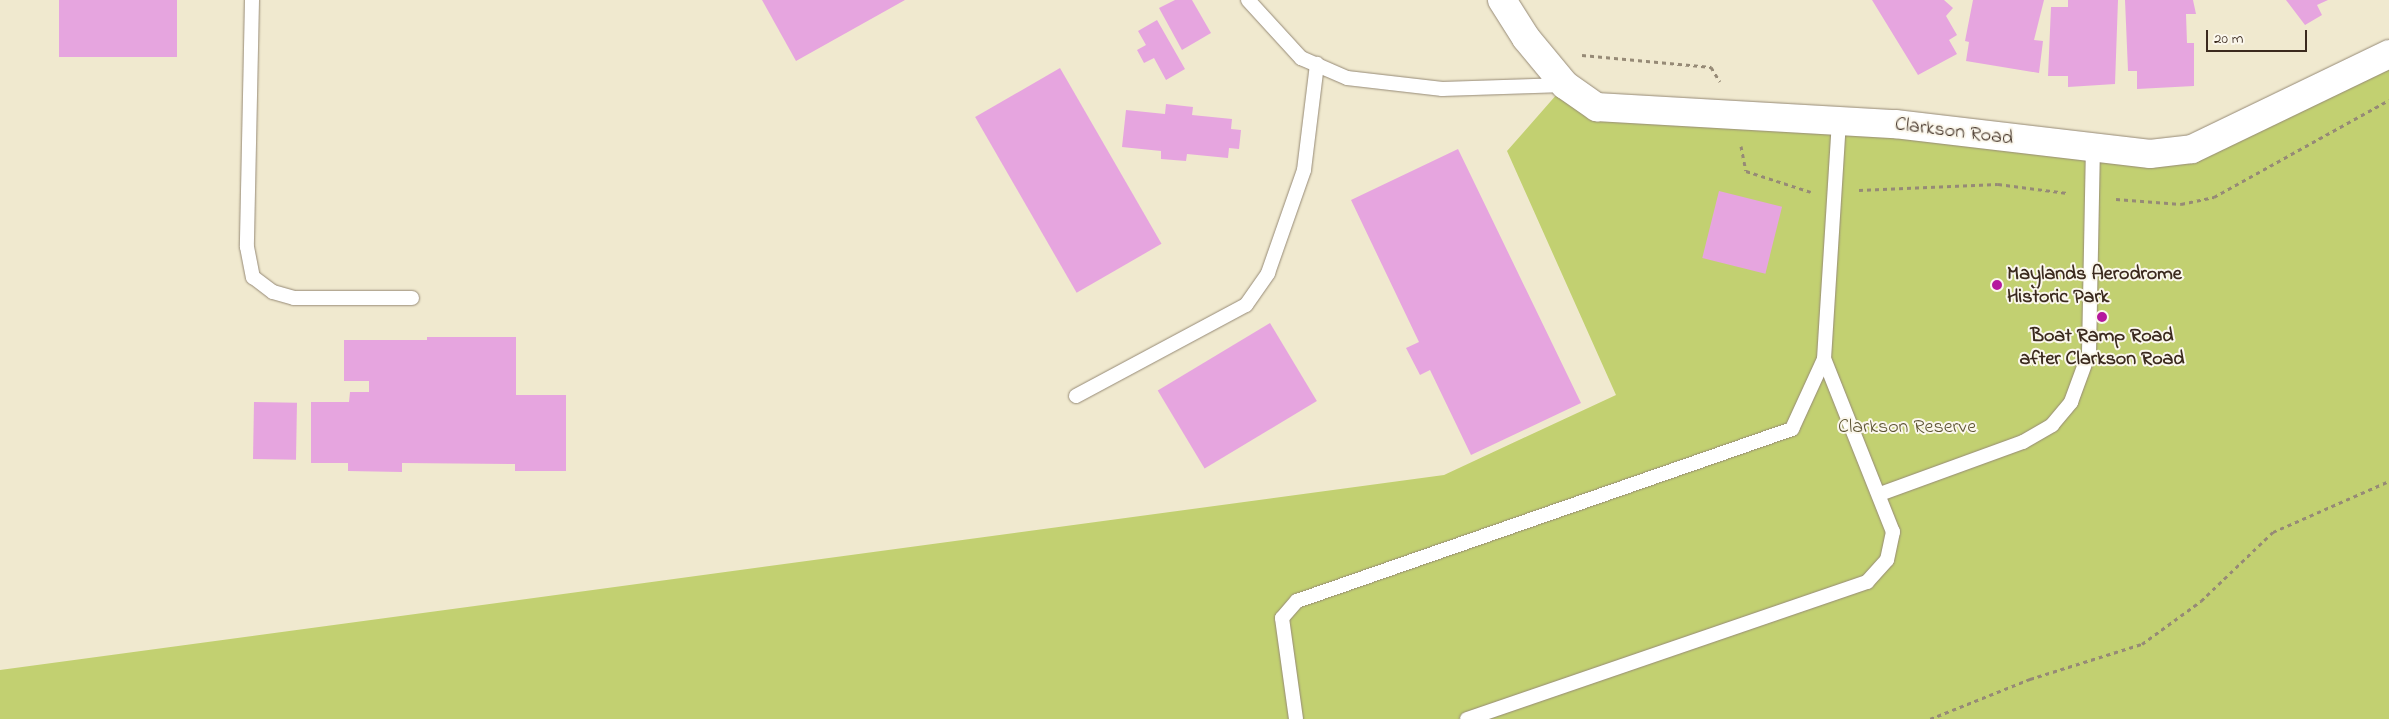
<!DOCTYPE html>
<html>
<head>
<meta charset="utf-8">
<style>
  body { margin:0 }
  #map { position:relative; width:2389px; height:719px; overflow:hidden; background:#f0e9cf; font-family:"Indie Flower",sans-serif }
  div>[style] { position:absolute }
  .green>* { inset:0; background:#c2d071 }
  .building>* { inset:0; background:#e6a5df; transform-origin:0 0 }
  .path>* { height:3px; margin-top:-1.5px; transform-origin:0; background:repeating-linear-gradient(90deg,#968a76 0 4px,transparent 0 8px) }
  .roads { filter:drop-shadow(0 0 1px #968a76) drop-shadow(0 0 1px #968a76) }
  .service>* { height:14px; margin:-7px; padding:0 7px; transform-origin:7px; border-radius:7px; background:#fff }
  .minor>* { height:28px; margin:-14px; padding:0 14px; transform-origin:14px; border-radius:14px; background:#fff }
  .dots>* { width:14px; height:14px; translate:-50% -50%; box-sizing:border-box; border:2px solid #fbf7ec; border-radius:50% }
  span { translate:-50% -50%; white-space:nowrap; text-align:center; line-height:1.15; -webkit-text-stroke:4px #fbf7ec; paint-order:stroke }
  .street-label { font-size:20px; color:#3b2a1e }
  .poi-label { font-size:20px; color:#3b2a1e; font-weight:700 }
  .left { translate:0 -50%; text-align:left }
  .park-label { font-size:20px; color:#5d5433 }
  .scale { position:absolute; left:2206px; top:30px; width:101px; height:22px; box-sizing:border-box; border:2px solid #3b2a1e; border-top:0; padding-left:6px; font-size:15px; line-height:18px; white-space:nowrap; color:#3b2a1e; -webkit-text-stroke:4px #fbf7ec; paint-order:stroke }
</style>
</head>
<body>
<div id="map">
  <div class="green">
    <i style="clip-path:polygon(2389px 62px,2389px 719px,0 719px,0 670px,1444px 475px,1616px 395px,1507px 151px,1565px 85px,1597px 107px,2151px 161px)"></i>
  </div>
  <div class="building">
    <i style="left:59px;top:0;width:118px;height:57px"></i>
    <i style="clip-path:polygon(762px 0,905px 0,796px 61px)"></i>
    <i style="clip-path:polygon(1175px 0,1192px 0,1211px 33px,1182px 50px,1159px 8px)"></i>
    <i style="clip-path:polygon(1872px 0,1944px 0,1953px 8px,1946px 16px,1957px 35px,1949px 40px,1957px 54px,1918px 75px)"></i>
    <i style="clip-path:polygon(1973px 0,2044px 0,2034px 40px,2043px 41px,2039px 73px,1966px 61px,1969px 42px,1965px 41px)"></i>
    <i style="clip-path:polygon(2068px 0,2118px 0,2115px 84px,2068px 87px,2068px 76px,2048px 76px,2051px 7px,2068px 7px)"></i>
    <i style="clip-path:polygon(2125px 0,2193px 0,2196px 14px,2186px 14px,2187px 43px,2194px 43px,2194px 86px,2137px 89px,2137px 71px,2128px 71px)"></i>
    <i style="clip-path:polygon(2286px 0,2328px 0,2317px 5px,2322px 15px,2305px 25px)"></i>
    <i style="clip-path:polygon(1157px 20px,1185px 69px,1166px 80px,1154px 58px,1144px 63px,1137px 50px,1146px 45px,1138px 31px)"></i>
    <i style="left:1060px;top:68px;width:203px;height:98px;rotate:60deg"></i>
    <i style="clip-path:polygon(1166px 104px,1193px 107px,1192px 115px,1232px 119px,1231px 129px,1241px 130px,1239px 149px,1229px 148px,1228px 158px,1187px 154px,1186px 161px,1161px 159px,1161px 151px,1122px 147px,1126px 110px,1165px 114px)"></i>
    <i style="clip-path:polygon(1458px 149px,1581px 403px,1471px 455px,1430px 370px,1420px 375px,1406px 348px,1419px 342px,1351px 200px)"></i>
    <i style="left:1719px;top:191px;width:65px;height:69px;rotate:14deg"></i>
    <i style="left:1270px;top:323px;width:91px;height:131px;rotate:59deg"></i>
    <i style="clip-path:polygon(427px 337px,516px 337px,516px 395px,566px 395px,566px 471px,515px 471px,515px 464px,402px 463px,402px 472px,348px 471px,348px 463px,311px 463px,311px 402px,349px 402px,350px 392px,369px 392px,369px 381px,344px 381px,344px 340px,427px 340px)"></i>
    <i style="left:254px;top:402px;width:43px;height:57px;rotate:1deg"></i>
  </div>
  <div class="path">
    <i style="left:1582px;top:55px;width:130px;rotate:5.3deg"></i>
    <i style="left:1711px;top:67px;width:17px;rotate:59deg"></i>
    <i style="left:1741px;top:146px;width:25px;rotate:79deg"></i>
    <i style="left:1746px;top:171px;width:68px;rotate:17.9deg"></i>
    <i style="left:1859px;top:190px;width:139px;rotate:-2.5deg"></i>
    <i style="left:1998px;top:184px;width:70px;rotate:7.4deg"></i>
    <i style="left:2116px;top:199px;width:65px;rotate:4.4deg"></i>
    <i style="left:2181px;top:204px;width:34px;rotate:-12deg"></i>
    <i style="left:2214px;top:197px;width:200px;rotate:-29deg"></i>
    <i style="left:1930px;top:719px;width:108px;rotate:-21.8deg"></i>
    <i style="left:2030px;top:679px;width:117px;rotate:-17.4deg"></i>
    <i style="left:2142px;top:644px;width:73px;rotate:-36.1deg"></i>
    <i style="left:2201px;top:601px;width:100px;rotate:-43.8deg"></i>
    <i style="left:2273px;top:532px;width:127px;rotate:-23.7deg"></i>
  </div>
  <div class="roads">
    <div class="service">
      <i style="left:252px;top:0;width:247px;rotate:91.2deg"></i>
      <i style="left:247px;top:247px;width:31px;rotate:79deg"></i>
      <i style="left:253px;top:277px;width:25px;rotate:37deg"></i>
      <i style="left:273px;top:292px;width:22px;rotate:16deg"></i>
      <i style="left:294px;top:298px;width:118px"></i>
      <i style="left:1248px;top:0;width:79px;rotate:47.6deg"></i>
      <i style="left:1301px;top:58px;width:50px;rotate:23.5deg"></i>
      <i style="left:1347px;top:78px;width:96px;rotate:6.6deg"></i>
      <i style="left:1442px;top:89px;width:123px;rotate:-1.9deg"></i>
      <i style="left:1076px;top:396px;width:193px;rotate:-28.2deg"></i>
      <i style="left:1246px;top:305px;width:39px;rotate:-55deg"></i>
      <i style="left:1268px;top:273px;width:109px;rotate:-70.7deg"></i>
      <i style="left:1304px;top:170px;width:107px;rotate:-83deg"></i>
      <i style="left:1880px;top:494px;width:152px;rotate:-20deg"></i>
      <i style="left:2023px;top:442px;width:34px;rotate:-30deg"></i>
      <i style="left:2052px;top:425px;width:30px;rotate:-50deg"></i>
      <i style="left:2071px;top:402px;width:52px;rotate:-69.8deg"></i>
      <i style="left:2089px;top:353px;width:203px;rotate:-88.9deg"></i>
      <i style="left:1296px;top:719px;width:102px;rotate:-97.9deg"></i>
      <i style="left:1282px;top:618px;width:23px;rotate:-49deg"></i>
      <i style="left:1297px;top:601px;width:524px;rotate:-19.16deg"></i>
      <i style="left:1792px;top:429px;width:77px;rotate:-65.4deg"></i>
      <i style="left:1824px;top:359px;width:239px;rotate:-86.4deg"></i>
      <i style="left:1467px;top:719px;width:423px;rotate:-18.9deg"></i>
      <i style="left:1867px;top:582px;width:30px;rotate:-48deg"></i>
      <i style="left:1887px;top:560px;width:29px;rotate:-78deg"></i>
      <i style="left:1893px;top:532px;width:186px;rotate:-111.7deg"></i>
    </div>
    <div class="minor">
      <i style="left:1502px;top:0;width:45px;rotate:57.7deg"></i>
      <i style="left:1526px;top:38px;width:61px;rotate:50.3deg"></i>
      <i style="left:1565px;top:85px;width:39px;rotate:35deg"></i>
      <i style="left:1597px;top:107px;width:298px;rotate:3.3deg"></i>
      <i style="left:1895px;top:124px;width:257px;rotate:6.7deg"></i>
      <i style="left:2150px;top:154px;width:42px;rotate:-6.8deg"></i>
      <i style="left:2192px;top:149px;width:219px;rotate:-25.7deg"></i>
    </div>
  </div>
  <div class="dots">
    <i style="left:1997px;top:285px;background:#b5179e"></i>
    <i style="left:2102px;top:317px;background:#b5179e"></i>
  </div>
  <div class="street-label">
    <span style="left:1954px;top:132px;rotate:7deg">Clarkson Road</span>
  </div>
  <div class="poi-label">
    <span class="left" style="left:2007px;top:286px">Maylands Aerodrome<br>Historic Park</span>
    <span style="left:2102px;top:348px">Boat Ramp Road<br>after Clarkson Road</span>
  </div>
  <div class="park-label">
    <span style="left:1907px;top:427px">Clarkson Reserve</span>
  </div>
  <div class="scale">20 m</div>
</div>
</body>
</html>
